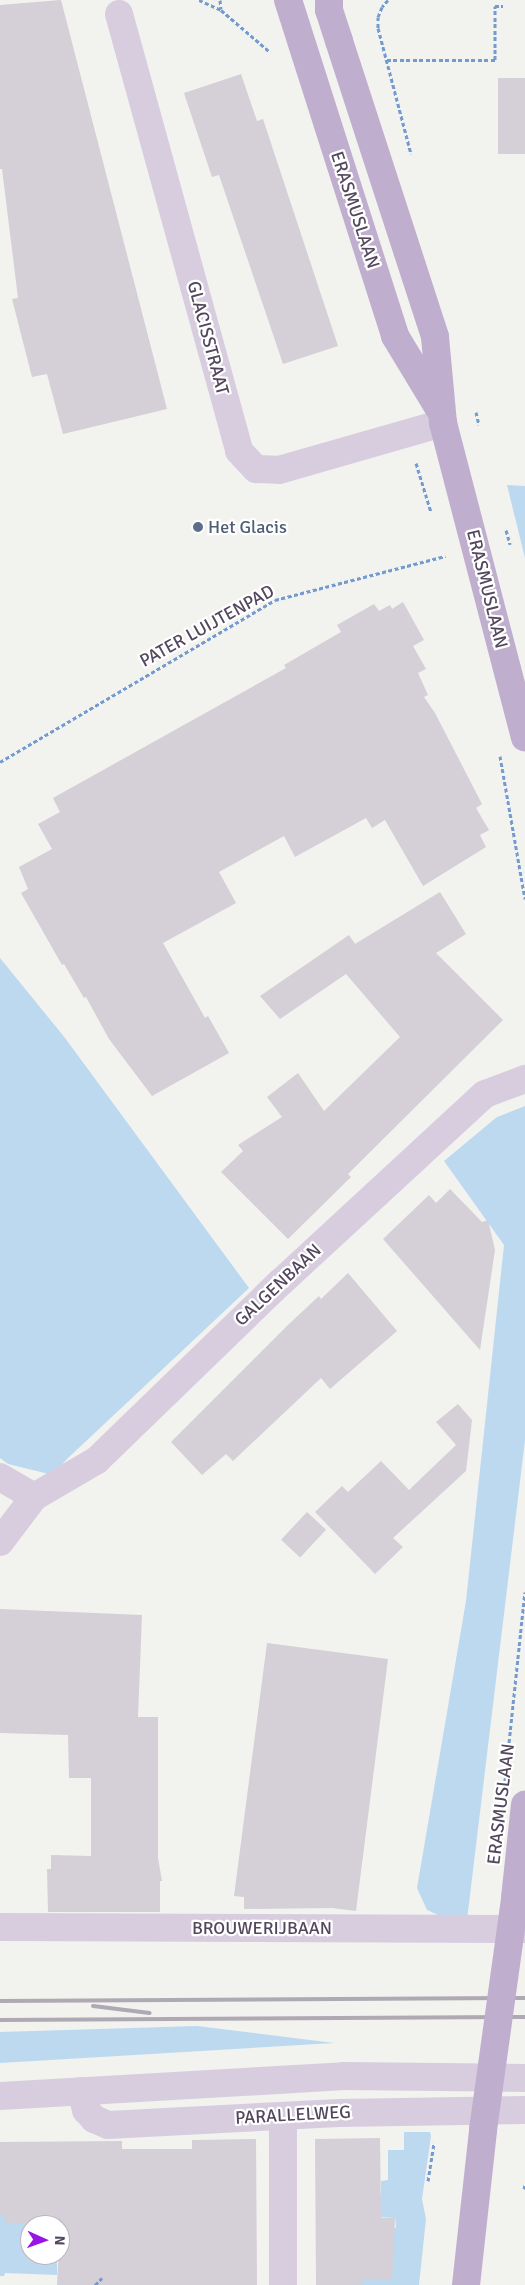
<!DOCTYPE html>
<html>
<head>
<meta charset="utf-8">
<style>
  body { margin:0 }
  #map { position:relative; width:525px; height:2285px; overflow:hidden; background:#f2f2ef; font-family:Signika,sans-serif }
  div>[style] { position:absolute }
  .green>* { inset:0; background:#bdd9f0 }
  .building>* { inset:0; background:#d5cfd7; transform-origin:0 0 }
  .path>* { height:3px; margin-top:-1.5px; transform-origin:0; background:repeating-linear-gradient(90deg,#749bcf 0 4px,transparent 0 6.5px) }
  .minor>* { height:28px; margin:-14px; padding:0 14px; transform-origin:14px; border-radius:14px; background:#d7cddf }
  .major>* { height:28px; margin:-14px; padding:0 14px; transform-origin:14px; border-radius:14px; background:#c0aece }
  .rail>* { height:4px; margin:-2px; padding:0 2px; transform-origin:2px; border-radius:2px; background:#afa9b3 }
  .major-bridge>* { height:28px; margin:-14px; padding:0 14px; transform-origin:14px; border-radius:14px; background:#c0aece }
  .dots>* { width:14px; height:14px; translate:-50% -50%; box-sizing:border-box; border:2px solid #fff; border-radius:50% }
  span { translate:-50% -50%; white-space:nowrap; text-align:center; line-height:1.15; -webkit-text-stroke:4.5px #fff; paint-order:stroke }
  .street-label { font-size:18px; color:#53475d }
  .service-label { font-size:18px; color:#4e5e75 }
  .left { translate:0 -50%; text-align:left }
  .north { position:absolute; left:20px; top:2215px; width:50px; height:50px; box-sizing:border-box; background:#fff; border:1px solid #bab5be; border-radius:50%; rotate:92deg; font-size:14px; font-weight:700; line-height:20px; text-align:center; color:#53475d }
  .north::after { content:''; display:block; margin:auto; width:18px; height:22px; background:#9716e5; clip-path:polygon(50% 0,100% 100%,50% 72%,0 100%) }
</style>
</head>
<body>
<div id="map">
  <div class="green">
    <i style="clip-path:polygon(507px 485px,525px 486px,525px 558px)"></i>
    <i style="clip-path:polygon(0 958px,65px 1038px,249px 1288px,67px 1459px,53px 1475px,8px 1464px,0 1458px)"></i>
    <i style="clip-path:polygon(525px 1106px,525px 1440px,467px 1920px,447px 1919px,427px 1910px,417px 1888px,466px 1601px,504px 1245px,444px 1161px,497px 1117px)"></i>
    <i style="clip-path:polygon(197px 2026px,334px 2043px,0 2063px,0 2032px)"></i>
    <i style="clip-path:polygon(404px 2132px,430px 2132px,431px 2136px,422px 2199px,426px 2219px,419px 2285px,362px 2285px,362px 2280px,392px 2280px,392px 2256px,371px 2229px,396px 2228px,395px 2217px,359px 2218px,381px 2194px,381px 2181px,388px 2180px,388px 2150px,404px 2150px)"></i>
    <i style="clip-path:polygon(evenodd,122px 2149px,127px 2149px,127px 2189px,141px 2189px,141px 2214px,144px 2214px,144px 2225px,170px 2226px,173px 2208px,177px 2207px,177px 2202px,173px 2201px,173px 2189px,187px 2189px,187px 2231px,156px 2232px,149px 2238px,135px 2224px,125px 2232px,110px 2216px,101px 2229px,122px 2250px,100px 2270px,99px 2261px,57px 2261px,57px 2275px,5px 2273px,4px 2276px,0 2276px,0 2215px,5px 2215px,5px 2223px,45px 2223px,45px 2187px,57px 2187px,57px 2202px,72px 2202px,73px 2244px,84px 2244px,84px 2214px,94px 2214px,96px 2204px,123px 2204px,122px 2149px,30px 2225px,60px 2225px,60px 2255px,30px 2255px,30px 2225px)"></i>
  </div>
  <div class="building">
    <i style="clip-path:polygon(61px 0,167px 409px,63px 434px,47px 374px,32px 377px,12px 299px,18px 298px,2px 169px,0 169px,0 5px)"></i>
    <i style="clip-path:polygon(241px 74px,257px 121px,263px 119px,338px 346px,283px 364px,219px 175px,212px 177px,184px 93px)"></i>
    <i style="left:498px;top:78px;width:27px;height:76px"></i>
    <i style="clip-path:polygon(403px 602px,424px 640px,413px 646px,426px 669px,418px 673px,428px 695px,424px 697px,435px 713px,482px 804px,476px 808px,489px 830px,480px 835px,486px 847px,423px 886px,385px 820px,372px 828px,366px 818px,295px 857px,284px 836px,219px 872px,236px 903px,163px 943px,205px 1018px,208px 1016px,229px 1053px,152px 1096px,109px 1039px,86px 997px,84px 998px,64px 964px,62px 965px,21px 893px,28px 889px,19px 867px,52px 849px,38px 824px,60px 812px,53px 798px,286px 668px,284px 665px,341px 632px,337px 625px,374px 604px,379px 611px,390px 605px,392px 609px)"></i>
    <i style="clip-path:polygon(440px 892px,466px 934px,436px 953px,503px 1020px,348px 1174px,351px 1177px,288px 1239px,221px 1172px,243px 1151px,238px 1145px,282px 1117px,267px 1097px,298px 1073px,324px 1111px,400px 1037px,346px 974px,280px 1019px,260px 996px,349px 935px,355px 944px)"></i>
    <i style="clip-path:polygon(450px 1189px,482px 1222px,488px 1220px,495px 1250px,480px 1350px,383px 1239px,429px 1195px,436px 1203px)"></i>
    <i style="clip-path:polygon(348px 1273px,397px 1331px,330px 1389px,321px 1378px,233px 1461px,226px 1454px,202px 1475px,171px 1442px,289px 1324px,319px 1296px,321px 1299px)"></i>
    <i style="clip-path:polygon(458px 1404px,472px 1420px,466px 1471px,393px 1538px,403px 1547px,375px 1574px,315px 1512px,342px 1486px,348px 1492px,381px 1461px,409px 1490px,456px 1445px,436px 1422px)"></i>
    <i style="left:307px;top:1512px;width:26px;height:38px;rotate:43deg"></i>
    <i style="clip-path:polygon(0 1609px,142px 1615px,138px 1717px,158px 1717px,158px 1858px,162px 1881px,160px 1881px,160px 1912px,48px 1912px,47px 1869px,51px 1869px,51px 1855px,91px 1856px,91px 1778px,69px 1778px,68px 1735px,0 1733px)"></i>
    <i style="clip-path:polygon(267px 1643px,388px 1659px,356px 1911px,332px 1908px,244px 1909px,244px 1897px,234px 1896px)"></i>
    <i style="clip-path:polygon(380px 2138px,381px 2218px,395px 2217px,392px 2280px,362px 2280px,362px 2285px,316px 2285px,315px 2139px)"></i>
    <i style="clip-path:polygon(256px 2139px,257px 2285px,57px 2285px,60px 2225px,5px 2223px,5px 2215px,0 2215px,0 2142px,122px 2141px,122px 2149px,192px 2149px,192px 2140px)"></i>
  </div>
  <div class="path">
    <i style="left:199px;top:0;width:24px;rotate:24deg"></i>
    <i style="left:221px;top:10px;width:65px;rotate:40.6deg"></i>
    <i style="left:220px;top:0;width:9px;rotate:84deg"></i>
    <i style="left:388px;top:0;width:9px;rotate:131deg"></i>
    <i style="left:382px;top:7px;width:11px;rotate:112deg"></i>
    <i style="left:378px;top:17px;width:11px;rotate:90deg"></i>
    <i style="left:378px;top:28px;width:130px;rotate:75.3deg"></i>
    <i style="left:387px;top:60px;width:108px"></i>
    <i style="left:495px;top:60px;width:54px;rotate:-90deg"></i>
    <i style="left:495px;top:6px;width:8px"></i>
    <i style="left:476px;top:412px;width:13px;rotate:77deg"></i>
    <i style="left:416px;top:463px;width:51px;rotate:73deg"></i>
    <i style="left:506px;top:530px;width:15px;rotate:74deg"></i>
    <i style="left:500px;top:756px;width:145px;rotate:80.1deg"></i>
    <i style="left:0;top:762px;width:319px;rotate:-30.5deg"></i>
    <i style="left:275px;top:600px;width:176px;rotate:-14.5deg"></i>
    <i style="left:505px;top:1781px;width:190px;rotate:-84deg"></i>
    <i style="left:428px;top:2181px;width:39px;rotate:-81deg"></i>
    <i style="left:524px;top:2189px;width:4px;rotate:-76deg"></i>
    <i style="left:95px;top:2285px;width:10px;rotate:-45deg"></i>
  </div>
  <div class="minor">
    <i style="left:119px;top:14px;width:453px;rotate:74.6deg"></i>
    <i style="left:239px;top:451px;width:25px;rotate:47deg"></i>
    <i style="left:256px;top:469px;width:23px;rotate:2deg"></i>
    <i style="left:279px;top:470px;width:171px;rotate:-16deg"></i>
    <i style="left:0;top:1477px;width:39px;rotate:30deg"></i>
    <i style="left:0;top:1542px;width:56px;rotate:-52.9deg"></i>
    <i style="left:34px;top:1497px;width:73px;rotate:-30.4deg"></i>
    <i style="left:97px;top:1460px;width:256px;rotate:-44.1deg"></i>
    <i style="left:281px;top:1282px;width:277px;rotate:-42.7deg"></i>
    <i style="left:485px;top:1094px;width:43px;rotate:-20.6deg"></i>
    <i style="left:0;top:1927px;width:525px;rotate:0.22deg"></i>
    <i style="left:81px;top:2091px;width:20px;rotate:75deg"></i>
    <i style="left:86px;top:2110px;width:12px;rotate:48deg"></i>
    <i style="left:94px;top:2119px;width:15px;rotate:23deg"></i>
    <i style="left:108px;top:2125px;width:231px;rotate:-3deg"></i>
    <i style="left:339px;top:2113px;width:186px;rotate:-0.9deg"></i>
    <i style="left:0;top:2096px;width:345px;rotate:-3.3deg"></i>
    <i style="left:344px;top:2076px;width:181px;rotate:0.6deg"></i>
    <i style="left:283px;top:2116px;width:169px;rotate:90deg"></i>
  </div>
  <div class="major">
    <i style="left:288px;top:0;width:353px;rotate:72.3deg"></i>
    <i style="left:395px;top:336px;width:83px;rotate:58.8deg"></i>
    <i style="left:329px;top:0;width:10px;rotate:90deg"></i>
    <i style="left:329px;top:10px;width:33px;rotate:72deg"></i>
    <i style="left:339px;top:41px;width:311px;rotate:72deg"></i>
    <i style="left:435px;top:337px;width:86px;rotate:84.7deg"></i>
    <i style="left:443px;top:423px;width:325px;rotate:75.4deg"></i>
    <i style="left:515px;top:1898px;width:94px;rotate:-83.9deg"></i>
    <i style="left:466px;top:2285px;width:156px;rotate:-83.7deg"></i>
  </div>
  <div class="rail">
    <i style="left:0;top:2001px;width:525px;rotate:-0.33deg"></i>
    <i style="left:93px;top:2006px;width:57px;rotate:7deg"></i>
    <i style="left:0;top:2020px;width:525px;rotate:-0.33deg"></i>
  </div>
  <div class="major-bridge">
    <i style="left:483px;top:2130px;width:234px;rotate:-82.1deg"></i>
  </div>
  <div class="dots">
    <i style="left:198px;top:527px;background:#5c6f8a"></i>
  </div>
  <div class="street-label">
    <span style="left:355px;top:210px;rotate:72deg">ERASMUSLAAN</span>
    <span style="left:208px;top:338px;rotate:75deg">GLACISSTRAAT</span>
    <span style="left:487px;top:589px;rotate:76deg">ERASMUSLAAN</span>
    <span style="left:207px;top:626px;rotate:-29deg">PATER LUIJTENPAD</span>
    <span style="left:278px;top:1285px;rotate:-43deg">GALGENBAAN</span>
    <span style="left:501px;top:1804px;rotate:-83deg">ERASMUSLAAN</span>
    <span style="left:262px;top:1928px">BROUWERIJBAAN</span>
    <span style="left:293px;top:2115px;rotate:-3deg">PARALLELWEG</span>
  </div>
  <div class="service-label">
    <span class="left" style="left:208px;top:527px">Het Glacis</span>
  </div>
  <div class="north">N</div>
</div>
</body>
</html>
